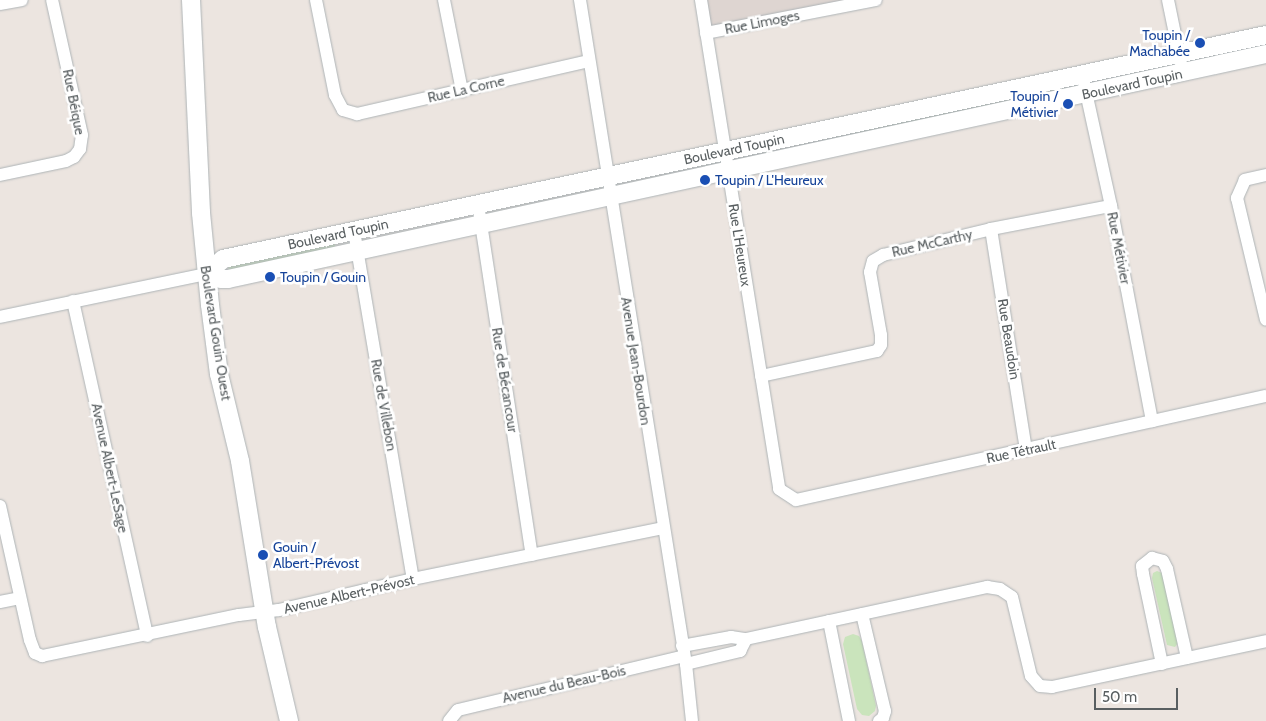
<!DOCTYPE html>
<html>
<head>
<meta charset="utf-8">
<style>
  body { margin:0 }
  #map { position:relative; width:1266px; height:721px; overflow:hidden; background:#ece5e0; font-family:Cabin,sans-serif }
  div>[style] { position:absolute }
  .education>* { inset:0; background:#ded5d1 }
  .green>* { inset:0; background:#cae4bc; transform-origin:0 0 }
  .roads { filter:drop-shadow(0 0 1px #aeb4b6) drop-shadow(0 0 1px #aeb4b6) }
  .street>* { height:12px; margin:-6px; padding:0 6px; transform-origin:6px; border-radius:6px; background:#fff }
  .secondary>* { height:18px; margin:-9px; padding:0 9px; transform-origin:9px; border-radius:9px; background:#fff }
  .dots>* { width:14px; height:14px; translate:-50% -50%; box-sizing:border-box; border:2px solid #fff; border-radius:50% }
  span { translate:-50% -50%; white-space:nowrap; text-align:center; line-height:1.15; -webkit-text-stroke:5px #fff; paint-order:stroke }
  .street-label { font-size:14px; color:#595f61 }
  .transit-label { font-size:14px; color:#164399 }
  .right { translate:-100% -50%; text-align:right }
  .left { translate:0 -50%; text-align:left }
  .scale { position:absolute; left:1094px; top:688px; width:84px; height:22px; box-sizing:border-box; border:2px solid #595f61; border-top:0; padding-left:6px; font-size:15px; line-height:18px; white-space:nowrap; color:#595f61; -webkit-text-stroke:4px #fff; paint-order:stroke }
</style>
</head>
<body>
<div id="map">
  <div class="education">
    <i style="clip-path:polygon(701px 0,876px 0,706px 33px)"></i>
  </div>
  <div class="green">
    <i style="left:1064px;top:82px;width:10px;height:326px;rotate:79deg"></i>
    <i style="left:334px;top:240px;width:10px;height:109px;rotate:79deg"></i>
    <i style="clip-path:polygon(1157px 571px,1162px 573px,1178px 643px,1175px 647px,1167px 645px,1152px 578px,1153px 573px)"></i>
    <i style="clip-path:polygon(853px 634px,859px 636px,862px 641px,876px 706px,875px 711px,869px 716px,862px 715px,857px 709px,843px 644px,845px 637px)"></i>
  </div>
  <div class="roads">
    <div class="street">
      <i style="left:316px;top:0;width:97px;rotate:78.7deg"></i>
      <i style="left:335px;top:95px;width:17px;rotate:62deg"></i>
      <i style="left:343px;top:110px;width:15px;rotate:16deg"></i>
      <i style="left:357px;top:114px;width:238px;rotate:-12.9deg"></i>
      <i style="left:444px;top:0;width:93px;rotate:78.8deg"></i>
      <i style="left:580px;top:0;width:672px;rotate:80.93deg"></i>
      <i style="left:686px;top:664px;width:57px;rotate:84deg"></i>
      <i style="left:701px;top:0;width:495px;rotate:80.9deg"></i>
      <i style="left:779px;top:489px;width:20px;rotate:33deg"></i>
      <i style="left:796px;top:500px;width:481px;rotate:-12.5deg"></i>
      <i style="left:1168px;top:0;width:75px;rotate:78.4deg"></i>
      <i style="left:0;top:4px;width:22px;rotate:-10deg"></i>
      <i style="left:706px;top:33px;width:173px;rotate:-11deg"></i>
      <i style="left:1082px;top:74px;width:135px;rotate:77.6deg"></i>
      <i style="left:1111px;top:206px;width:219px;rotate:79.2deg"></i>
      <i style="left:0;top:175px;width:67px;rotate:-12deg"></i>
      <i style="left:66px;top:161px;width:9px;rotate:-27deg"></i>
      <i style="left:74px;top:157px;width:10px;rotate:-53deg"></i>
      <i style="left:80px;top:149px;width:14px;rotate:-82deg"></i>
      <i style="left:82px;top:135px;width:138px;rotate:-102.5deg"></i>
      <i style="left:1266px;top:175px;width:22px;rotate:167deg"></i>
      <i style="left:1245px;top:180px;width:20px;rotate:114deg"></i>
      <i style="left:1237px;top:198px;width:125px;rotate:76.6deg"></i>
      <i style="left:478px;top:204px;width:355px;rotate:81.3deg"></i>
      <i style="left:991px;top:229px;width:224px;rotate:81deg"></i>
      <i style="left:354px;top:231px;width:353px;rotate:80.4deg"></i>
      <i style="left:73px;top:301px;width:343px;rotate:77.5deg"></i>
      <i style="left:0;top:317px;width:210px;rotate:-11.8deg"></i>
      <i style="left:761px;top:376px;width:119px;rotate:-12.2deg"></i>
      <i style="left:877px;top:351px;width:7px;rotate:-56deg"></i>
      <i style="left:881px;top:345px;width:10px;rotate:-90deg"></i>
      <i style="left:881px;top:335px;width:64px;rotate:-99.9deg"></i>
      <i style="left:870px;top:272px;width:11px;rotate:-75deg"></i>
      <i style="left:873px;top:261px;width:12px;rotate:-31deg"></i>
      <i style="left:883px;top:255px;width:111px;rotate:-13.5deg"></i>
      <i style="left:991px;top:229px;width:122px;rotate:-10.9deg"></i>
      <i style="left:0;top:506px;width:137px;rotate:77.4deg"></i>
      <i style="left:30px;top:640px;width:14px;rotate:69deg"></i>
      <i style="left:35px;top:653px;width:8px;rotate:23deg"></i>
      <i style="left:42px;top:656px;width:201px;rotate:-11.8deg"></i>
      <i style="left:239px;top:615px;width:40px;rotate:-7.1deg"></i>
      <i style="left:279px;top:610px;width:138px;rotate:-13deg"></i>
      <i style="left:413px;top:579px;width:255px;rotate:-11.5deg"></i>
      <i style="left:0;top:602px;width:20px;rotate:-11deg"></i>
      <i style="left:862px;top:614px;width:100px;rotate:76.7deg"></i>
      <i style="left:885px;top:711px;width:7px;rotate:106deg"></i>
      <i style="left:883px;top:718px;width:5px;rotate:143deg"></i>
      <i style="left:829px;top:621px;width:102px;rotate:78.7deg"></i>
      <i style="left:682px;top:646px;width:50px;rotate:-10.4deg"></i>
      <i style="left:731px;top:637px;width:15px;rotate:8deg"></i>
      <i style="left:746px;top:639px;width:247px;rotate:-12.2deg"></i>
      <i style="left:987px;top:587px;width:13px;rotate:9deg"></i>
      <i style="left:1000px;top:589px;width:14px;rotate:34deg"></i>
      <i style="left:1012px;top:597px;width:81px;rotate:76.5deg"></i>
      <i style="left:1031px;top:676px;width:13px;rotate:48deg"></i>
      <i style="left:1040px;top:686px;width:12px;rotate:5deg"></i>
      <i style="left:1052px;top:687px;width:219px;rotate:-12.1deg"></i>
      <i style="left:686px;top:664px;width:56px;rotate:-13.5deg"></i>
      <i style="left:740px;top:651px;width:13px;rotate:-63deg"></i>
      <i style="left:1162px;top:664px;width:92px;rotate:-101.9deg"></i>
      <i style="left:1143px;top:574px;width:8px;rotate:-97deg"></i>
      <i style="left:1142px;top:566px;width:13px;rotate:-39deg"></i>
      <i style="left:1152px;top:558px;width:11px;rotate:15deg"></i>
      <i style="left:1163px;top:561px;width:9px;rotate:63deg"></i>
      <i style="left:1167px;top:569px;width:91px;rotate:77.3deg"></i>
      <i style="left:449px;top:721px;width:14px;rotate:-51deg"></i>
      <i style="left:458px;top:710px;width:232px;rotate:-13.4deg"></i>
    </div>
    <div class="secondary">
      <i style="left:191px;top:0;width:213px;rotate:87.3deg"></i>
      <i style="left:201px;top:213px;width:92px;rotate:84.4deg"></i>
      <i style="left:210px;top:305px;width:70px;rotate:82.6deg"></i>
      <i style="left:219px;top:374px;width:89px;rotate:76.4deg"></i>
      <i style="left:240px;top:461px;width:168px;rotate:80.8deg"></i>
      <i style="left:267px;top:627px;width:97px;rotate:76.8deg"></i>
      <i style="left:206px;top:274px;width:23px;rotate:-41deg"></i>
      <i style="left:223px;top:259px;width:1067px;rotate:-12.12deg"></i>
      <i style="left:206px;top:274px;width:16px;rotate:18deg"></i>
      <i style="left:221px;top:279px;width:7px"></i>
      <i style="left:228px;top:279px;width:1062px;rotate:-12.23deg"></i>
    </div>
  </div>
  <div class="dots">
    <i style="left:1200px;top:43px;background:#1a4fb4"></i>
    <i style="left:1068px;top:104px;background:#1a4fb4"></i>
    <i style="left:705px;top:180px;background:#1a4fb4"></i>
    <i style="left:270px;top:277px;background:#1a4fb4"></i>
    <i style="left:263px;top:555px;background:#1a4fb4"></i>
  </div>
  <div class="street-label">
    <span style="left:762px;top:22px;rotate:-11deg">Rue Limoges</span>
    <span style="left:1132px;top:84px;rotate:-12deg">Boulevard Toupin</span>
    <span style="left:466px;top:89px;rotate:-13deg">Rue La Corne</span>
    <span style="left:74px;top:102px;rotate:79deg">Rue Béique</span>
    <span style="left:734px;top:149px;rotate:-12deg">Boulevard Toupin</span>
    <span style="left:338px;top:234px;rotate:-12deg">Boulevard Toupin</span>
    <span style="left:932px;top:243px;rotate:-13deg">Rue McCarthy</span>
    <span style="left:740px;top:245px;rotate:81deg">Rue L'Heureux</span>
    <span style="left:1119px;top:248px;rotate:79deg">Rue Métivier</span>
    <span style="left:216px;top:333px;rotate:81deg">Boulevard Gouin Ouest</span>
    <span style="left:1009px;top:339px;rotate:81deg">Rue Beaudoin</span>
    <span style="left:636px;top:361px;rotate:81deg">Avenue Jean-Bourdon</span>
    <span style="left:505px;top:380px;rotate:81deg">Rue de Bécancour</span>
    <span style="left:384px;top:405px;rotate:80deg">Rue de Villebon</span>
    <span style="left:1021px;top:451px;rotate:-12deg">Rue Tétrault</span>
    <span style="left:110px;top:468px;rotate:78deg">Avenue Albert-LeSage</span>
    <span style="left:349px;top:594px;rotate:-13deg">Avenue Albert-Prévost</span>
    <span style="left:564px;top:684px;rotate:-13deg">Avenue du Beau-Bois</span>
  </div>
  <div class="transit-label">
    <span class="right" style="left:1190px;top:43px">Toupin /<br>Machabée</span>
    <span class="right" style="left:1058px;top:104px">Toupin /<br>Métivier</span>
    <span class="left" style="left:715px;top:180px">Toupin / L'Heureux</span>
    <span class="left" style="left:280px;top:277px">Toupin / Gouin</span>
    <span class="left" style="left:273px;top:555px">Gouin /<br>Albert-Prévost</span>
  </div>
  <div class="scale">50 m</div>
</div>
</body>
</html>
